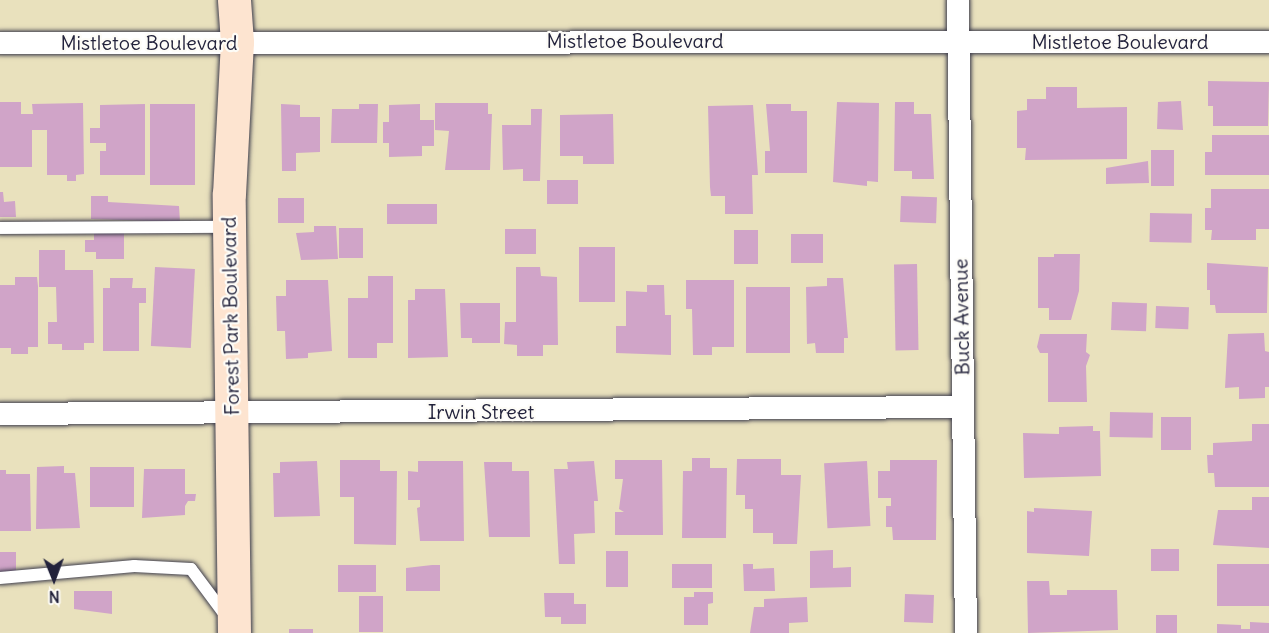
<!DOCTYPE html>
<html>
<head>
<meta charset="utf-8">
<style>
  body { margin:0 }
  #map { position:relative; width:1269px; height:633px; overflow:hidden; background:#e9e1bd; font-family:Delius,sans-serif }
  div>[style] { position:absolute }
  .building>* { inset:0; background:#d0a4c8; transform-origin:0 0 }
  .roads { filter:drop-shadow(0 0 2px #403f4e) drop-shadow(0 0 2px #403f4e) }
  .service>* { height:12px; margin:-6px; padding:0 6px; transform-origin:6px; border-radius:6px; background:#fff }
  .minor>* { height:22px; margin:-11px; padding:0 11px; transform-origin:11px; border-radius:11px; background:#fff }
  .secondary>* { height:33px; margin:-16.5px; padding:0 16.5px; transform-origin:16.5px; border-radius:16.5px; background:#fde4d0 }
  span { translate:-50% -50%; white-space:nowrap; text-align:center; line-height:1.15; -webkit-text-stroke:4.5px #fdfcf7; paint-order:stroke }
  .street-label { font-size:20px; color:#22223b }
  .north { position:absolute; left:24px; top:549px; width:60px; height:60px; -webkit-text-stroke:4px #fdfcf7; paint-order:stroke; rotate:179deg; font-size:16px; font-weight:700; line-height:24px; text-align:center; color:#22223b }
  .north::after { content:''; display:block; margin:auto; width:21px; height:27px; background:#22223b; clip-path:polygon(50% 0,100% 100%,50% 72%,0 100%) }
</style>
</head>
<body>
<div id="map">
  <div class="building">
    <i style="clip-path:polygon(1208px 81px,1269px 82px,1268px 126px,1213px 126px,1213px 106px,1208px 106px)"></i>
    <i style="clip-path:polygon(1046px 87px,1077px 87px,1077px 108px,1127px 107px,1127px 159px,1025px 160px,1026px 148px,1017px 148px,1017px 111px,1027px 110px,1027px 99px,1046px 99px)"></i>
    <i style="clip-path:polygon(1181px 101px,1183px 130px,1157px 129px,1158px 102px)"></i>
    <i style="clip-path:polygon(0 102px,21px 102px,21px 114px,33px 114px,32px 104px,83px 103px,84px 174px,76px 175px,76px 181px,67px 181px,67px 175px,47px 175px,47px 130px,32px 130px,32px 167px,0 167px)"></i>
    <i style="clip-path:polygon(837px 102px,879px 103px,878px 182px,867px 181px,867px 186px,833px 182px)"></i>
    <i style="clip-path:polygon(895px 102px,914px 102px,914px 114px,931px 114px,934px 179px,912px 179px,912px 171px,894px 171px)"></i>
    <i style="clip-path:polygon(435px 103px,488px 103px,488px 114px,492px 114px,490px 170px,445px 170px,449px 131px,435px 130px)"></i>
    <i style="clip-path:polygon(145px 104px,145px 175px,100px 175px,100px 151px,106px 151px,106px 143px,90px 143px,90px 128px,100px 128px,100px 105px)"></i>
    <i style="left:150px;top:104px;width:45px;height:81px"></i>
    <i style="clip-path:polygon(281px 104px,300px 105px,300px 117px,320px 117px,320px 152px,296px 153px,296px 171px,282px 171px)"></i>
    <i style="clip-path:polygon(359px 104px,378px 104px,377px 143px,331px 143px,332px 109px,359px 109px)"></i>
    <i style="clip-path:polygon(420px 104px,420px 120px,434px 120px,434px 146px,422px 146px,422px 156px,389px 157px,389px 143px,383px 143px,383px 122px,389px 122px,389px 105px)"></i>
    <i style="clip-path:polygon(766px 104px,791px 104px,791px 111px,807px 111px,807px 173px,765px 173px,765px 151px,770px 151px)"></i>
    <i style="clip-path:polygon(753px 105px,758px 175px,752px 175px,753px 214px,725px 214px,725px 196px,711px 196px,710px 187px,708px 106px)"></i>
    <i style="clip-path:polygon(531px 109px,542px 109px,540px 181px,523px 181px,523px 169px,503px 170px,502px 125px,531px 125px)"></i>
    <i style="clip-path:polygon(613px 114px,614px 164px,583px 164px,583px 156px,560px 156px,560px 115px)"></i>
    <i style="clip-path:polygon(1212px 135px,1269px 135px,1269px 175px,1205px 175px,1205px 152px,1212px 152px)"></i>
    <i style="left:1151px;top:150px;width:23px;height:36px"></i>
    <i style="clip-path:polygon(1148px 161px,1149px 183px,1106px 184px,1106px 168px)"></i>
    <i style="left:547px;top:180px;width:31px;height:24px"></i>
    <i style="clip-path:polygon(1211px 189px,1269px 189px,1269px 229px,1256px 229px,1256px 240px,1211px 240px,1212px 230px,1205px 230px,1205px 208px,1211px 208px)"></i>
    <i style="clip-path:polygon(0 192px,3px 192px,4px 202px,15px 201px,16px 217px,0 217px)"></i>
    <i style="clip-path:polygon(91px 196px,108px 196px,108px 202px,179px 206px,180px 222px,91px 219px)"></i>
    <i style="left:901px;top:196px;width:36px;height:26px;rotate:2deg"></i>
    <i style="left:278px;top:198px;width:26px;height:25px"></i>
    <i style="left:387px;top:204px;width:50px;height:20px"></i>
    <i style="left:1150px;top:213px;width:42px;height:29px;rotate:1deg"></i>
    <i style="clip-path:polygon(314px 226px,336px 226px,338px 259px,301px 260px,296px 233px,314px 232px)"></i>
    <i style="left:339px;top:228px;width:24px;height:30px"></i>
    <i style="left:536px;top:229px;width:25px;height:31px;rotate:90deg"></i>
    <i style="left:734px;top:230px;width:24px;height:34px"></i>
    <i style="clip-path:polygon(94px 231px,124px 231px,124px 259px,96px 259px,96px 252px,85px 252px,85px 240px,94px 240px)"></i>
    <i style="left:791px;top:234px;width:32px;height:29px"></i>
    <i style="left:579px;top:247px;width:36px;height:55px"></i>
    <i style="clip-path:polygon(39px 250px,65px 250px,65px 270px,93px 270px,94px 343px,84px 343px,84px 350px,62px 350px,62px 344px,48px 344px,48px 322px,57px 322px,56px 287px,39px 287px)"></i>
    <i style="clip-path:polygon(1054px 254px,1080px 254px,1079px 291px,1071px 320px,1049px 320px,1049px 308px,1038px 308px,1038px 257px,1054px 257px)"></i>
    <i style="clip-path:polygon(1207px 263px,1268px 267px,1267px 313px,1216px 313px,1215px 305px,1210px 305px,1210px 290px,1207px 290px)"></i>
    <i style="left:917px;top:264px;width:86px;height:23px;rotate:89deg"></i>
    <i style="left:155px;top:267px;width:40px;height:79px;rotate:3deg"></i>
    <i style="clip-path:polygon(516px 267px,540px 267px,541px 276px,557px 277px,558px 345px,543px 345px,543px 356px,517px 356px,517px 345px,504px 344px,505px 322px,516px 322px)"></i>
    <i style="clip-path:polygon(368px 276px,393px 276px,393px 343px,377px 343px,377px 358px,348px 358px,348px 298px,368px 298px)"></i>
    <i style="clip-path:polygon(15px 277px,37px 277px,38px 286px,38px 347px,28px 347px,28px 354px,11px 354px,11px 348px,0 348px,0 285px,15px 285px)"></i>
    <i style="clip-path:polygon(110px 278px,133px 278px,132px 288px,146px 288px,146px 303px,139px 303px,139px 351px,103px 351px,103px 288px,110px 288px)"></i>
    <i style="clip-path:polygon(827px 278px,843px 278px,848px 338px,844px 338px,844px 353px,816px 353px,815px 343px,807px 344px,806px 287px,827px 286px)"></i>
    <i style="clip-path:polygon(286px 280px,328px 280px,332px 351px,308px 353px,308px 358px,286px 359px,285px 331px,277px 331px,276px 296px,286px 296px)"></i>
    <i style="clip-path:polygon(686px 280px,734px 280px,734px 347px,712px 347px,712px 355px,693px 355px,692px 309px,686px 309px)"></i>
    <i style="clip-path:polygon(647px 285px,664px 285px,665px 315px,671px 315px,671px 355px,616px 353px,616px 326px,626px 326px,626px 291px,647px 292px)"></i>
    <i style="left:746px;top:287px;width:44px;height:66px"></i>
    <i style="clip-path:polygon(415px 289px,445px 289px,448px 357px,408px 358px,408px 300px,415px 300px)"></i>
    <i style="left:1112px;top:302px;width:35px;height:28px;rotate:2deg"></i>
    <i style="clip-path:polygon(460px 303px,500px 303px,500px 343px,472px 343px,472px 338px,461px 338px)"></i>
    <i style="left:1156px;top:306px;width:33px;height:22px;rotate:2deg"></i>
    <i style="clip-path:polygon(1264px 333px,1265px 351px,1269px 352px,1269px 387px,1265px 387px,1265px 398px,1239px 399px,1239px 387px,1225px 388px,1228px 334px)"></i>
    <i style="clip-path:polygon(1040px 334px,1087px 334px,1086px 352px,1090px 355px,1086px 366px,1087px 402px,1048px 402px,1048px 353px,1040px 353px,1037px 347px)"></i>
    <i style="left:1110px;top:412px;width:43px;height:25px;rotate:1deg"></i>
    <i style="left:1161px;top:417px;width:30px;height:33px"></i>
    <i style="clip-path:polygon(1252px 424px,1269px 424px,1269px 487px,1215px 487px,1214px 473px,1208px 473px,1207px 455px,1213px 455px,1213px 443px,1252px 441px)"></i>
    <i style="clip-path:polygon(1093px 426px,1093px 431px,1100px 431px,1101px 476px,1024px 478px,1023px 433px,1059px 434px,1059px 427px)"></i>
    <i style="clip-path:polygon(692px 458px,710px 458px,710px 468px,727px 468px,726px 538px,682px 538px,683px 471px,692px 471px)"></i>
    <i style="clip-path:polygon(737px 459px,781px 459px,781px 475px,801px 475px,797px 544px,773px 544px,773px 533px,753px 533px,753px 509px,745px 509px,745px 495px,736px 495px)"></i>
    <i style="clip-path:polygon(340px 460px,380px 460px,380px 471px,397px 471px,396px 545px,354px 544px,354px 497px,340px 497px)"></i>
    <i style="clip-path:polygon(615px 460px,662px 460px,663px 535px,615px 535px,615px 512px,624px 512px,619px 509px,623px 479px,615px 479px)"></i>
    <i style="clip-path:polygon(890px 460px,937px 460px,936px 540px,893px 540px,892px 527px,886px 527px,886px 506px,891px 506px,891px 498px,878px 498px,878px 471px,890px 471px)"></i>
    <i style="clip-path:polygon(317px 461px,320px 516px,274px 517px,273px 473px,280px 473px,280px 462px)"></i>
    <i style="clip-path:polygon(418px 461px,463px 461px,464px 541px,420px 541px,417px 508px,420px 507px,420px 500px,408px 500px,408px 471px,418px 472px)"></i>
    <i style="clip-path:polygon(594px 461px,598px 501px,594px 501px,595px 533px,574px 534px,575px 564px,559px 564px,554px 469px,568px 469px,567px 462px)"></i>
    <i style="left:867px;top:461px;width:65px;height:43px;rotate:87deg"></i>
    <i style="clip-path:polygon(484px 462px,512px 462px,512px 471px,529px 471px,530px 537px,489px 537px)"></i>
    <i style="clip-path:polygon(64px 466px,64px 473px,75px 473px,80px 528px,36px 529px,37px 467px)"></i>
    <i style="left:90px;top:467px;width:44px;height:40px"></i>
    <i style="clip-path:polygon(144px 469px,185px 469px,185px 494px,196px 494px,195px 501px,188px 501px,185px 506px,185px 515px,142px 518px)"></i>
    <i style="clip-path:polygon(0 470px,6px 470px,6px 474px,30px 474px,31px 531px,0 531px)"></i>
    <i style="clip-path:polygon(1252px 497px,1269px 497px,1269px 548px,1213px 545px,1218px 510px,1252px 510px)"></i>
    <i style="clip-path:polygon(1034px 508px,1092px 511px,1089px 556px,1027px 553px,1027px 511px,1034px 512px)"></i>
    <i style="left:1151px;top:549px;width:28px;height:22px"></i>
    <i style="clip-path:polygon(833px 550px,833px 568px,851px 567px,851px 587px,810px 588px,810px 551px)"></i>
    <i style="left:628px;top:551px;width:36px;height:22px;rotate:90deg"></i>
    <i style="left:0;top:552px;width:16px;height:22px"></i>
    <i style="left:712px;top:564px;width:24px;height:40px;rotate:90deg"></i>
    <i style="clip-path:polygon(743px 564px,753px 564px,753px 569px,774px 568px,775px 591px,744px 591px)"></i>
    <i style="left:1217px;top:564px;width:52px;height:42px"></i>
    <i style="left:376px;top:565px;width:27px;height:38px;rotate:90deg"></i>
    <i style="clip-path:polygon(432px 565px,440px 565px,440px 591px,406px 591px,406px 568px)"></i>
    <i style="clip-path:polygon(1027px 581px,1049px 581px,1050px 595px,1067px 595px,1067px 590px,1117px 590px,1118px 630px,1028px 633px)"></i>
    <i style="clip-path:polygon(74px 591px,112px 591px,112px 614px,74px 609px)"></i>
    <i style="clip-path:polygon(694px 592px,713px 592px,713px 603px,708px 604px,708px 625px,684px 625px,684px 597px,694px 597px)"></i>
    <i style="clip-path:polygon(544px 593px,574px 593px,574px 604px,586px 604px,586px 624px,561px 624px,561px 617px,545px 617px)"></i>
    <i style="left:905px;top:594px;width:29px;height:28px;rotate:2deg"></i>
    <i style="left:359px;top:596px;width:24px;height:36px"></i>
    <i style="clip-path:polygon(807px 597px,808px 622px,789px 623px,789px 633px,750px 633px,754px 607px,764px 607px,764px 599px)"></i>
    <i style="left:1156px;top:615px;width:21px;height:18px"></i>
    <i style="clip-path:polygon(1250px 622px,1269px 623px,1269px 633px,1217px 633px,1217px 624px,1241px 625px,1241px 629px,1250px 629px)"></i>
    <i style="left:289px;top:629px;width:24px;height:4px"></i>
  </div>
  <div class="roads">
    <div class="service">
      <i style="left:0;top:228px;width:228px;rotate:-0.3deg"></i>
      <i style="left:0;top:578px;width:135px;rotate:-5.1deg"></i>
      <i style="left:134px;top:566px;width:57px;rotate:3deg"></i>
      <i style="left:191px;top:569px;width:59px;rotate:53.3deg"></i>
    </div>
    <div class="minor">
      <i style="left:958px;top:0;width:633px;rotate:89.28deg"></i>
      <i style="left:0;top:43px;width:1269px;rotate:-0.05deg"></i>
      <i style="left:0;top:414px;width:962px;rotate:-0.42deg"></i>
    </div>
    <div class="secondary">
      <i style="left:234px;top:633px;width:439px;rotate:-90.7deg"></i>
      <i style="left:229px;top:194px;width:152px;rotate:-87deg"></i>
      <i style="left:237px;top:42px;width:42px;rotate:-94.1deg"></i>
    </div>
  </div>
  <div class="street-label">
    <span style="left:635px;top:40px">Mistletoe Boulevard</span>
    <span style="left:1120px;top:41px">Mistletoe Boulevard</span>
    <span style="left:149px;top:42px">Mistletoe Boulevard</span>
    <span style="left:230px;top:316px;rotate:-91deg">Forest Park Boulevard</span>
    <span style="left:961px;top:317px;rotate:-91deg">Buck Avenue</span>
    <span style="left:481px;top:411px">Irwin Street</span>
  </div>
  <div class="north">N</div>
</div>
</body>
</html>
